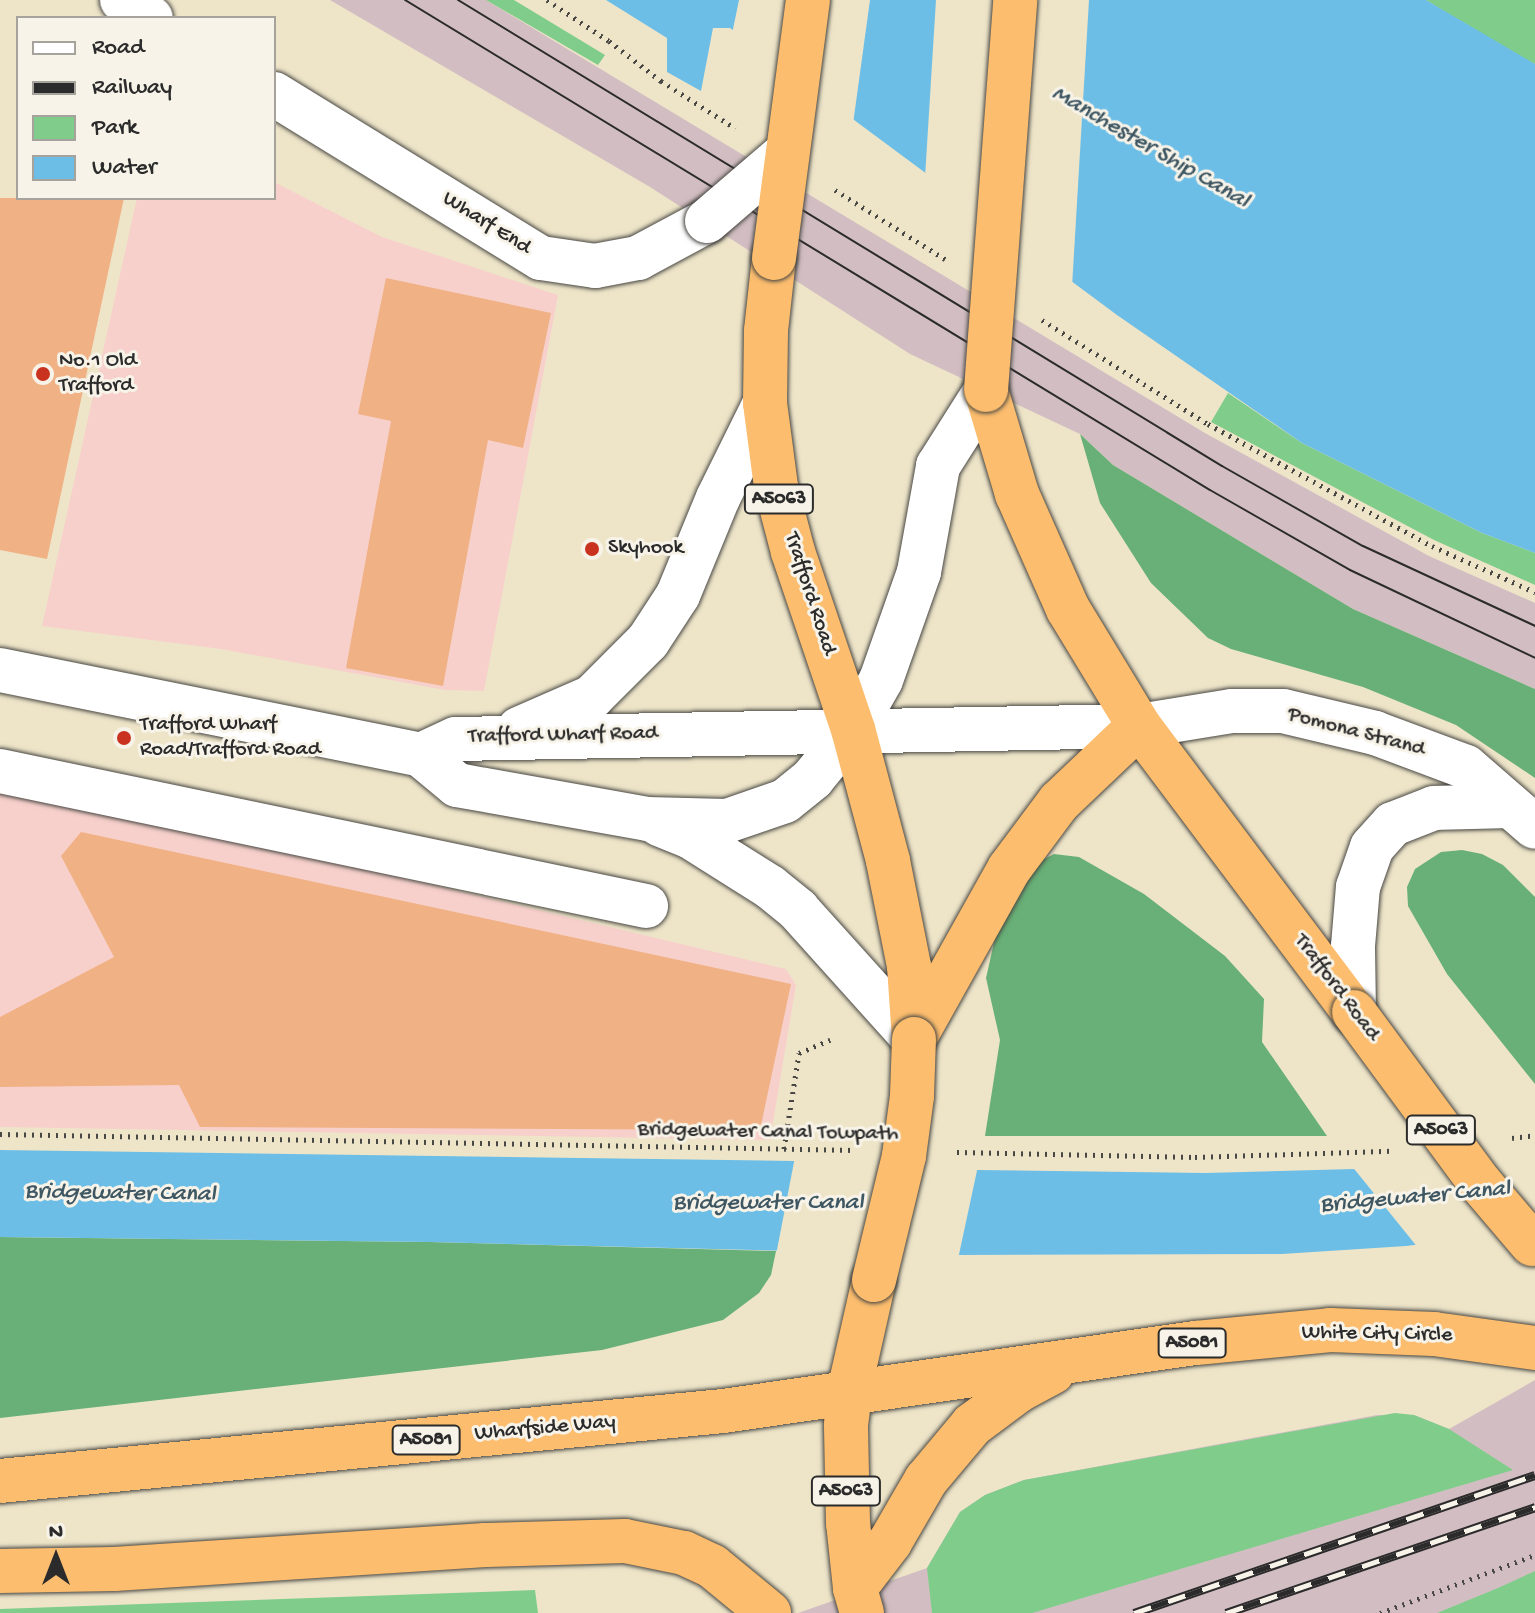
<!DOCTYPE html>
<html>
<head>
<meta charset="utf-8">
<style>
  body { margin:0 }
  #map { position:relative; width:1535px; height:1613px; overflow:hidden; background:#eee5c9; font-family:"Gochi Hand",sans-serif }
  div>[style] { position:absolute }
  .built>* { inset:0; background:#f7d0cb }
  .industrial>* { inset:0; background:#d2bec2 }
  .green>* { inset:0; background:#80cd8b }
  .forest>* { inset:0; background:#68b077 }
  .water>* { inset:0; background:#6cbee7 }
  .pier>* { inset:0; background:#eee5c9 }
  .building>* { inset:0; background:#f0b184 }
  .path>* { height:5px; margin-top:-2.5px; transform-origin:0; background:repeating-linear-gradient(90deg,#484743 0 2px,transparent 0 8px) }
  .roads { filter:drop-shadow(0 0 2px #484743) drop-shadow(0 0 2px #484743) }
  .minor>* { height:44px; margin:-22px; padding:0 22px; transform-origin:22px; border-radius:22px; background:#fff }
  .highway>* { height:44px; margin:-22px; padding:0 22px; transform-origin:22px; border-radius:22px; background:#fcbd6e }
  .tram>* { height:2px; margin:-1px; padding:0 1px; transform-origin:1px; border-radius:1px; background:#2b2b2b }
  .rail>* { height:9px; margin-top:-4.5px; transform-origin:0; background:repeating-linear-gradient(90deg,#f7f3e8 0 18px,#2b2b2b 0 36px); box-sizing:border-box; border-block:2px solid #2b2b2b }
  .bridges { filter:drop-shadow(0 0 2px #484743) drop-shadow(0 0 2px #484743) }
  .minor-bridge>* { height:44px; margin:-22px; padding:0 22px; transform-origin:22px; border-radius:22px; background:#fff }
  .highway-bridge>* { height:44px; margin:-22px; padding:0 22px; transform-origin:22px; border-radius:22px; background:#fcbd6e }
  .dots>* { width:22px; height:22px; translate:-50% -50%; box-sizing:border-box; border:4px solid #f7f3e8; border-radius:50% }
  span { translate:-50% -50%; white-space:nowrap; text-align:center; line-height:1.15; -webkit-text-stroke:6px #f7f3e8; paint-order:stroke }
  .shield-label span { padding:2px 6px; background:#f7f3e8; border:2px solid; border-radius:6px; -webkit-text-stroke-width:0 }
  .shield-label { font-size:20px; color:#2b2b2b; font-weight:700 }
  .street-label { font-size:22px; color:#2b2b2b }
  .poi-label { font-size:22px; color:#2b2b2b }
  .left { translate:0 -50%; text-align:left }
  .water-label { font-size:24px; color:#3e5763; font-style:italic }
  .legend { position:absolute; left:16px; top:16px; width:260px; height:184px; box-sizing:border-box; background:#f7f3e8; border:2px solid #a5a39c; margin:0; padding:10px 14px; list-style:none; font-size:24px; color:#2b2b2b }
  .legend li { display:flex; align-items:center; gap:16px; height:40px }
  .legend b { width:40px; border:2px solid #a5a39c }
  .north { position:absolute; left:16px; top:1517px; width:80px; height:80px; -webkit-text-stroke:6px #f7f3e8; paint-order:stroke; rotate:0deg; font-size:22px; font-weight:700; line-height:32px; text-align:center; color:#2b2b2b }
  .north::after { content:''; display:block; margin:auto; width:28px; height:36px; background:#2b2b2b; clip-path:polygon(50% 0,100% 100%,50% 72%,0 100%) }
</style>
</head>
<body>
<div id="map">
  <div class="built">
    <i style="clip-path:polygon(274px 182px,382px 237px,558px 295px,484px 691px,445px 690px,221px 649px,42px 626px,137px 198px,274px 198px)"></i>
    <i style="clip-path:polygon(0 782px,786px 969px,796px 985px,770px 1140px,0 1127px)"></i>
  </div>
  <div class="industrial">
    <i style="clip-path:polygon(330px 0,486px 0,1205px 433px,1429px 556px,1535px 603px,1535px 689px,1353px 609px,1113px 465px,1080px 434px,910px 354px,650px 187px)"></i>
    <i style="clip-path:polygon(1535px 1380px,1535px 1613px,798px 1613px,927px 1568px,960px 1512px,985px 1495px,1024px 1480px,1377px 1415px,1414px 1415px,1449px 1429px)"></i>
  </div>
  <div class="green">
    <i style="clip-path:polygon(486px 0,514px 0,605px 55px,598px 65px)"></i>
    <i style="clip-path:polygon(1426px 0,1535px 0,1535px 64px,1509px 51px)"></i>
    <i style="clip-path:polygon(1228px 393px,1302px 443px,1482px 533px,1535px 553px,1535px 585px,1434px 540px,1211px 422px)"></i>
    <i style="clip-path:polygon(1395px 1413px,1414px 1415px,1449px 1429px,1513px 1470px,1032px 1613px,932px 1613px,927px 1568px,960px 1512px,985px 1495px,1024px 1480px)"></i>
    <i style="clip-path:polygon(1535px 1571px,1535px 1613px,1437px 1613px,1498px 1588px)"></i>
    <i style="clip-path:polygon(535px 1590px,538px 1613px,0 1613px,0 1609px)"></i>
  </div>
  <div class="forest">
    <i style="clip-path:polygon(1080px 434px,1113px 465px,1353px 609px,1535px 689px,1535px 778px,1456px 725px,1363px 687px,1231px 649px,1208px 638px,1151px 583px,1100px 503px)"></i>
    <i style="clip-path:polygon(1462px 850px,1482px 854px,1503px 865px,1535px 897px,1535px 1084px,1447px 974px,1408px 906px,1407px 887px,1415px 869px,1441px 852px)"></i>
    <i style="clip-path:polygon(1054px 854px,1079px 857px,1144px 894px,1225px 956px,1264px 999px,1262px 1042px,1327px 1136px,985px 1136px,1000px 1040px,986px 978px,998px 925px,1035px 864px)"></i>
    <i style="clip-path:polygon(0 1237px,430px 1242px,776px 1251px,771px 1275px,759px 1293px,723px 1320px,602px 1350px,0 1418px)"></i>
  </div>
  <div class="water">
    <i style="clip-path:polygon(606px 0,1426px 0,1535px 64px,1535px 553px,1482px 533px,1302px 443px,1117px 315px,730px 28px,713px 28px,701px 91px,667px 72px,667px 38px)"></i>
    <i style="clip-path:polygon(0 1150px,794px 1161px,977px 1170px,1205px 1173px,1354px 1169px,1535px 1230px,1406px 1246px,1282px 1254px,958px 1255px,430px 1242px,0 1237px)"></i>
  </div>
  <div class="pier">
    <i style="clip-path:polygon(739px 0,870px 0,853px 124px,732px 34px)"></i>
    <i style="clip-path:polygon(936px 0,1089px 0,1072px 287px,925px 177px)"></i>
    <i style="clip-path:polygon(1535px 1138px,1535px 1234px,1419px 1249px,1351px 1165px)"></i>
    <i style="clip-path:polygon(795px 1157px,978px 1166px,958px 1259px,776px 1255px)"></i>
  </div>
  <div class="building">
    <i style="clip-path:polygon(0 198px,124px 198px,47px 559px,0 550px)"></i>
    <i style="clip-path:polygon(386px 278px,551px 313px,523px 448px,488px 440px,443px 686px,346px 668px,391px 421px,358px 414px)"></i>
    <i style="clip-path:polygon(81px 832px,791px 984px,760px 1130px,200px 1127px,179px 1085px,0 1087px,0 1017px,114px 957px,61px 856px)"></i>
  </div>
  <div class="path">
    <i style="left:547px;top:0;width:74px;rotate:33.5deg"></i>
    <i style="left:609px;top:41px;width:66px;rotate:37.6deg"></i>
    <i style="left:661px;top:81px;width:88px;rotate:32.4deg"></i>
    <i style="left:835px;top:190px;width:130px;rotate:32.1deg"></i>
    <i style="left:1042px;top:320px;width:196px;rotate:32.1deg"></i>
    <i style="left:1208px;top:424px;width:255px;rotate:28.6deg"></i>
    <i style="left:1432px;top:546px;width:113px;rotate:24.1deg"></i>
    <i style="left:0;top:1134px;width:855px;rotate:1.07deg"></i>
    <i style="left:1512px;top:1138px;width:23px;rotate:-7deg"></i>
    <i style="left:784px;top:1149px;width:97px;rotate:-81.1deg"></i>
    <i style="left:799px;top:1053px;width:34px;rotate:-23deg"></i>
    <i style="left:957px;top:1152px;width:238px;rotate:1.2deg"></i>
    <i style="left:1195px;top:1157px;width:196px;rotate:-1.8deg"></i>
    <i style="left:1380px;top:1613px;width:165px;rotate:-20.5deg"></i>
  </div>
  <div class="roads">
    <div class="minor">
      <i style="left:122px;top:0;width:34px;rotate:32deg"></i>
      <i style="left:274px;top:94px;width:313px;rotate:31.6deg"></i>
      <i style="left:541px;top:258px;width:55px;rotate:8.4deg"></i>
      <i style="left:595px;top:266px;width:44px;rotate:-10.5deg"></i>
      <i style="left:638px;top:258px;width:78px;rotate:-28.2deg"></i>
      <i style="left:0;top:670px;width:429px;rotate:11.4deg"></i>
      <i style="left:421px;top:755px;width:38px;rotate:-25deg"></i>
      <i style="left:456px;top:739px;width:683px;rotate:-1.09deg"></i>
      <i style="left:1139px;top:726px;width:94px;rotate:-9.2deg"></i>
      <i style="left:1232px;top:711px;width:51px"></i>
      <i style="left:1283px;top:711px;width:95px;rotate:13.4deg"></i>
      <i style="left:1375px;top:733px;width:97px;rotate:20.5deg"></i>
      <i style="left:1466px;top:767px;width:91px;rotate:41deg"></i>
      <i style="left:519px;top:729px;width:80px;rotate:-23.7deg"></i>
      <i style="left:592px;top:697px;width:79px;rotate:-45deg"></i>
      <i style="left:648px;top:641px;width:55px;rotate:-56.9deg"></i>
      <i style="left:678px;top:595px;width:105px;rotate:-67.6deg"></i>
      <i style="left:718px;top:498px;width:106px;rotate:-63.7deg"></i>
      <i style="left:421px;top:755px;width:47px;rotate:39.8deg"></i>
      <i style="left:457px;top:785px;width:193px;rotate:10.1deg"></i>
      <i style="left:647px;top:819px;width:80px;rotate:1.4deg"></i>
      <i style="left:727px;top:821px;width:61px;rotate:-19deg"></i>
      <i style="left:785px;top:801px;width:36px;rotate:-39deg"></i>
      <i style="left:813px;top:778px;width:63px;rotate:-50.8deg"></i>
      <i style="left:853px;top:729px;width:56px;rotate:-60.3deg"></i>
      <i style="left:881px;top:680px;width:114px;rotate:-70.6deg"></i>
      <i style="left:919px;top:572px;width:108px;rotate:-79.8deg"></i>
      <i style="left:938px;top:466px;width:90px;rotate:-57.7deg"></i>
      <i style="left:0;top:771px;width:660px;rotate:11.8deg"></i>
      <i style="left:659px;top:824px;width:32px;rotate:22deg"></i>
      <i style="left:689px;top:836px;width:96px;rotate:32.2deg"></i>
      <i style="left:770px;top:887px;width:36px;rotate:39deg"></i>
      <i style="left:798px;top:910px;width:173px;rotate:48deg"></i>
      <i style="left:1354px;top:1012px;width:66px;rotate:-90.9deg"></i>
      <i style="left:1353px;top:946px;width:59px;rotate:-85.2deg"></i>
      <i style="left:1358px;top:887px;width:42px;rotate:-70.7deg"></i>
      <i style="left:1372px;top:847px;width:31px;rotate:-48deg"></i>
      <i style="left:1393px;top:824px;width:44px;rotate:-21.3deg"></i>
      <i style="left:1434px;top:808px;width:75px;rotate:-1.5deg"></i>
    </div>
    <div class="highway">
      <i style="left:774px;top:258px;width:73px;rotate:96.3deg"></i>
      <i style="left:766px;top:331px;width:72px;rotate:90.8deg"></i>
      <i style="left:765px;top:403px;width:85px;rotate:82.5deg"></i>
      <i style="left:776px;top:487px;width:67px;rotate:75.3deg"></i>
      <i style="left:793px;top:552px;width:187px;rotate:71.3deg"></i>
      <i style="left:853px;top:729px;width:137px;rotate:75.1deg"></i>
      <i style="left:888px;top:861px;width:107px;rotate:78.7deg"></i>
      <i style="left:909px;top:966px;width:73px;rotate:86.1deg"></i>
      <i style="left:986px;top:390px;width:109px;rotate:73.4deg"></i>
      <i style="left:1017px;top:494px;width:126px;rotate:66.1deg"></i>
      <i style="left:1068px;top:609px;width:137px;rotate:58.7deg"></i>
      <i style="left:1139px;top:726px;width:358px;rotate:53.1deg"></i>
      <i style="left:914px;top:1039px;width:195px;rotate:-60.8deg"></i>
      <i style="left:1009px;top:869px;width:84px;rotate:-53.3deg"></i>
      <i style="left:1059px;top:802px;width:110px;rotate:-43.5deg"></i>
      <i style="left:0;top:1481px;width:726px;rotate:-5.53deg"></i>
      <i style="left:723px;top:1411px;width:478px;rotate:-8.2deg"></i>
      <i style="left:1196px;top:1343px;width:135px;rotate:-5.5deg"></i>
      <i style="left:1330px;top:1330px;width:104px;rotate:2.2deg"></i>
      <i style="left:1434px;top:1334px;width:102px;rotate:7.9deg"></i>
      <i style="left:0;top:1571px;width:114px;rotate:-1deg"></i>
      <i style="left:114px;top:1569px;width:372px;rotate:-3.7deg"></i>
      <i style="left:485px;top:1545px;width:140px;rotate:-1.6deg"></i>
      <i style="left:625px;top:1541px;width:60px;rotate:11.5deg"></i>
      <i style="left:684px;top:1553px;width:31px;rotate:25deg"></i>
      <i style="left:712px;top:1566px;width:74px;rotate:39.5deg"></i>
      <i style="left:855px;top:1588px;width:58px;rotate:-52.7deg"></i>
      <i style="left:890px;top:1542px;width:72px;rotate:-59.9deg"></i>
      <i style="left:926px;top:1480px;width:72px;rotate:-50.1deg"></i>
      <i style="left:972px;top:1425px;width:59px;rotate:-36.7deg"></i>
      <i style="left:1019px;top:1390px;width:38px;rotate:-28deg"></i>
      <i style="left:862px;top:1613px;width:26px;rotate:-106deg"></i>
      <i style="left:855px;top:1588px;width:65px;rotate:-96.1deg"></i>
      <i style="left:848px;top:1523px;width:98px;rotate:-91.2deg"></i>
      <i style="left:846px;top:1425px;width:47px;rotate:-82.7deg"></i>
      <i style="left:852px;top:1378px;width:100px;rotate:-77.3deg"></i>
    </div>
  </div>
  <div class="tram">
    <i style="left:405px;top:0;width:942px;rotate:31.33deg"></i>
    <i style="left:1210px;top:490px;width:161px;rotate:29.7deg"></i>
    <i style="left:1350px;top:570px;width:205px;rotate:25.4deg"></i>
    <i style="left:458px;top:0;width:895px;rotate:31.38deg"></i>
    <i style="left:1222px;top:466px;width:162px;rotate:29.6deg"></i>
    <i style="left:1363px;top:546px;width:190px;rotate:24.9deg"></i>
  </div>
  <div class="rail">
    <i style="left:1134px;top:1613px;width:424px;rotate:-19deg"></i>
    <i style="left:1226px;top:1613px;width:327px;rotate:-18.9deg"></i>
  </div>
  <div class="bridges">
    <div class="minor-bridge">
      <i style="left:707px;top:221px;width:103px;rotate:-40.7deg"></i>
    </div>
    <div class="highway-bridge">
      <i style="left:774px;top:258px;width:260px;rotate:-82.5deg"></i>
      <i style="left:986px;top:390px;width:391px;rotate:-85.7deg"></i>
      <i style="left:1354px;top:1012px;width:214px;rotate:53.6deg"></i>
      <i style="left:1481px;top:1184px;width:79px;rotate:49.6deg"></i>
      <i style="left:874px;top:1280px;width:128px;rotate:-76.4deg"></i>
      <i style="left:904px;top:1156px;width:61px;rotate:-82.4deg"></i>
      <i style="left:912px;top:1096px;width:57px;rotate:-88deg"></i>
    </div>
  </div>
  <div class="dots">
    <i style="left:43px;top:374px;background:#c8321e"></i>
    <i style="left:592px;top:549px;background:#c8321e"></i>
    <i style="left:124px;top:738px;background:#c8321e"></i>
  </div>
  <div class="shield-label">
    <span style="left:779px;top:499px">A5063</span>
    <span style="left:1441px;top:1130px">A5063</span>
    <span style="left:1192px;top:1343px">A5081</span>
    <span style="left:426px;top:1440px">A5081</span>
    <span style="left:846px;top:1491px">A5063</span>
  </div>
  <div class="street-label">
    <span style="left:486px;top:224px;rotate:32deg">Wharf End</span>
    <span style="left:809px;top:594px;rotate:72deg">Trafford Road</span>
    <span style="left:1356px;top:733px;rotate:15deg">Pomona Strand</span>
    <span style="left:563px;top:736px;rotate:-1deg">Trafford Wharf Road</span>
    <span style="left:1336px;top:988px;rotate:53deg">Trafford Road</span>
    <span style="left:768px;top:1133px;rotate:1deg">Bridgewater Canal Towpath</span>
    <span style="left:1377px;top:1335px;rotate:1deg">White City Circle</span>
    <span style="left:545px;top:1429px;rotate:-5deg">Wharfside Way</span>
  </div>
  <div class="poi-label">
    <span class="left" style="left:59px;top:374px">No.1 Old<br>Trafford</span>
    <span class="left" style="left:608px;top:549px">Skyhook</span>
    <span class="left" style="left:140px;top:738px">Trafford Wharf<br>Road/Trafford Road</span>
  </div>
  <div class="water-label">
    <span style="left:1150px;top:148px;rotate:30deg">Manchester Ship Canal</span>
    <span style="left:120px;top:1194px;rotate:1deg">Bridgewater Canal</span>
    <span style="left:1415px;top:1198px;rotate:-5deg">Bridgewater Canal</span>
    <span style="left:768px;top:1204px">Bridgewater Canal</span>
  </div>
  <ul class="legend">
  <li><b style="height:10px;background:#fff"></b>Road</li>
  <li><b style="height:10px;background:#2b2b2b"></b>Railway</li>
  <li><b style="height:22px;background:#80cd8b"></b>Park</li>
  <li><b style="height:22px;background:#6cbee7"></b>Water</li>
  </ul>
  <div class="north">N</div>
</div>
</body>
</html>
